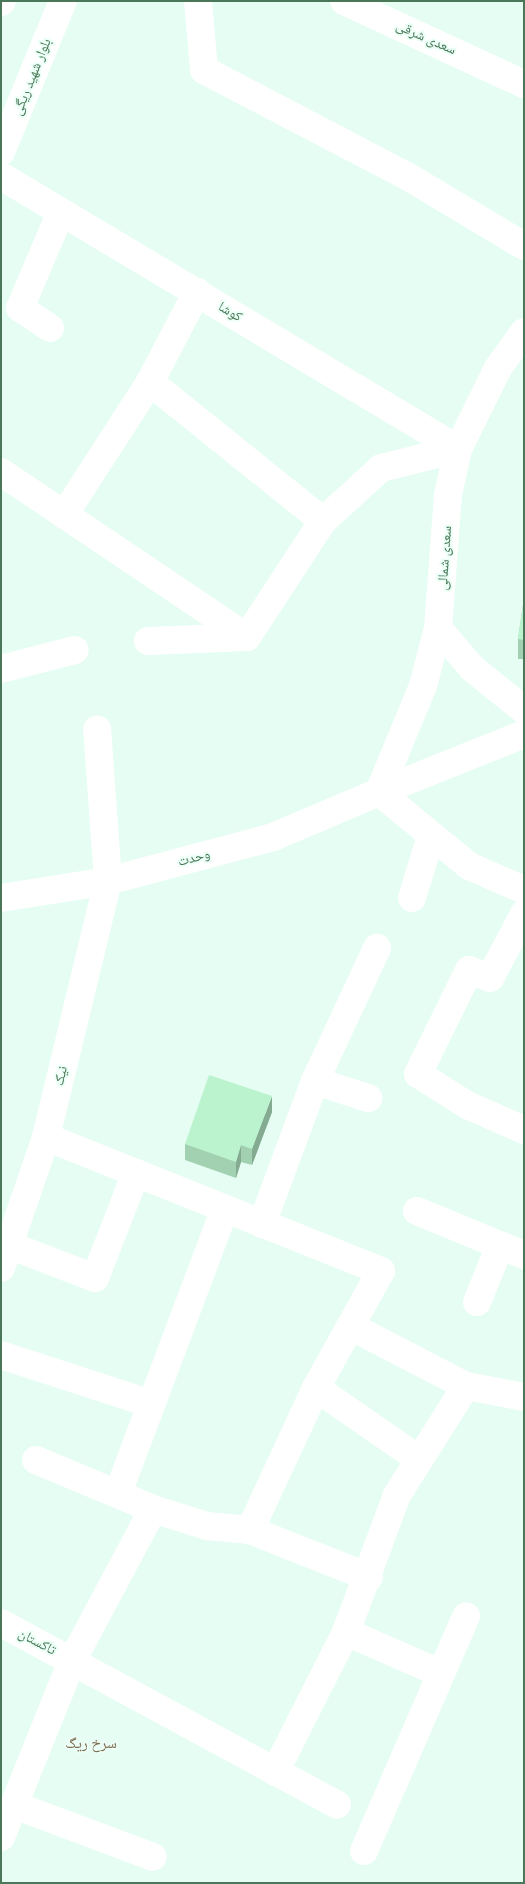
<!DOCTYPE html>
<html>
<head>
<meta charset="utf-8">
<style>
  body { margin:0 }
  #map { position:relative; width:525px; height:1884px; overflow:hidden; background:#e5fdf3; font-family:"Fira Sans Condensed","Noto Naskh Arabic",sans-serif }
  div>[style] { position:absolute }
  .minor>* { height:28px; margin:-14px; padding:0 14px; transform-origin:14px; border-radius:14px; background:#fff }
  .tertiary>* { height:28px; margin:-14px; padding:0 14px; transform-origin:14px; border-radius:14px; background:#fff }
  .secondary>* { height:28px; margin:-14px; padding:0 14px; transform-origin:14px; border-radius:14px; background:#fff }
  .wall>* { inset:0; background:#a2d1b2 }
  .shaded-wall>* { inset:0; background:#84aa91 }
  .building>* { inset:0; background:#bcf3cf }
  span { translate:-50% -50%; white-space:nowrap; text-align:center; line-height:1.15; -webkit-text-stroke:4px #ecfff7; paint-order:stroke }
  .street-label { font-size:14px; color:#497757 }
  .neighbourhood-label { font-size:15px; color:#7f6f53 }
  .frame { position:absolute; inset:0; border:2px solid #497757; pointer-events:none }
</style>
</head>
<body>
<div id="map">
  <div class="minor">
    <i style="left:198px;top:1px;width:69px;rotate:85deg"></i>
    <i style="left:204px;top:70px;width:229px;rotate:27.6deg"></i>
    <i style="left:407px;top:176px;width:136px;rotate:30.9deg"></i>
    <i style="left:344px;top:1px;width:198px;rotate:24.8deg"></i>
    <i style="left:1px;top:176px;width:532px;rotate:30.85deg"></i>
    <i style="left:50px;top:328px;width:36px;rotate:-146deg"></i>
    <i style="left:20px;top:308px;width:104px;rotate:-66.9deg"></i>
    <i style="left:150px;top:382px;width:222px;rotate:38.8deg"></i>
    <i style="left:1px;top:472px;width:296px;rotate:33.9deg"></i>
    <i style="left:64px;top:515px;width:158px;rotate:-57.1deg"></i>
    <i style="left:150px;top:382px;width:102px;rotate:-62.4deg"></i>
    <i style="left:438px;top:628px;width:52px;rotate:49.6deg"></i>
    <i style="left:472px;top:668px;width:67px;rotate:38.9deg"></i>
    <i style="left:148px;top:641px;width:99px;rotate:-2.3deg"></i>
    <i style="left:247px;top:637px;width:139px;rotate:-56.8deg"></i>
    <i style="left:323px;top:521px;width:79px;rotate:-42.4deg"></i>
    <i style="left:381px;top:468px;width:79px;rotate:-13.9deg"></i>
    <i style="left:1px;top:669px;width:76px;rotate:-14.4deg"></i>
    <i style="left:524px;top:734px;width:156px;rotate:158.2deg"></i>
    <i style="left:379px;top:792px;width:117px;rotate:39.4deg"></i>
    <i style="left:469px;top:866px;width:60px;rotate:23.6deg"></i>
    <i style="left:412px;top:898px;width:65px;rotate:-73deg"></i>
    <i style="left:524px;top:914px;width:72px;rotate:118deg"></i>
    <i style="left:490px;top:978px;width:22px;rotate:-159deg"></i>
    <i style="left:469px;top:970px;width:116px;rotate:116.1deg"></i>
    <i style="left:418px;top:1074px;width:58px;rotate:32.3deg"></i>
    <i style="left:467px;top:1105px;width:62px;rotate:23.7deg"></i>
    <i style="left:315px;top:1081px;width:56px;rotate:17.8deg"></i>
    <i style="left:46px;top:1137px;width:361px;rotate:21.8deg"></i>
    <i style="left:381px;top:1271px;width:134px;rotate:119.1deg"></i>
    <i style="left:316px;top:1388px;width:157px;rotate:114.9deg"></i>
    <i style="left:417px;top:1211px;width:116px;rotate:22.4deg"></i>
    <i style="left:262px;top:1224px;width:153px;rotate:-69.7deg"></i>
    <i style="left:315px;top:1081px;width:147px;rotate:-65deg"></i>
    <i style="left:9px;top:1245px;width:92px;rotate:21deg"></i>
    <i style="left:95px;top:1278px;width:113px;rotate:-68.7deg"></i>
    <i style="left:1px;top:1268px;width:139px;rotate:-71deg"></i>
    <i style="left:46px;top:1137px;width:263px;rotate:-76.4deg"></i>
    <i style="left:108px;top:881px;width:152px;rotate:-94.1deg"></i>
    <i style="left:477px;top:1302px;width:61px;rotate:-68deg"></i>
    <i style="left:352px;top:1327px;width:128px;rotate:27.4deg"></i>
    <i style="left:466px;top:1386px;width:59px;rotate:10.7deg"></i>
    <i style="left:1px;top:1355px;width:156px;rotate:18deg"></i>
    <i style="left:316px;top:1388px;width:123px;rotate:34.7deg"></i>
    <i style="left:36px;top:1460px;width:127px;rotate:22.7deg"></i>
    <i style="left:153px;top:1509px;width:57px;rotate:17.5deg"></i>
    <i style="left:207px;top:1526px;width:43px;rotate:5.3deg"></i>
    <i style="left:250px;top:1530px;width:128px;rotate:21.6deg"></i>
    <i style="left:118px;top:1493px;width:303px;rotate:-69.4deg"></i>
    <i style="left:1px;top:1623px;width:382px;rotate:28.4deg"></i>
    <i style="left:346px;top:1632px;width:103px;rotate:23.6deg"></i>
    <i style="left:275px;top:1772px;width:157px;rotate:-63.1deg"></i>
    <i style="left:346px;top:1632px;width:146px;rotate:-69.6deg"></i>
    <i style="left:397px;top:1495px;width:129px;rotate:-57.7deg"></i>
    <i style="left:14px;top:1805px;width:148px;rotate:20.5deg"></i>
    <i style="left:1px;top:1837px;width:190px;rotate:-68deg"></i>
    <i style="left:72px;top:1661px;width:172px;rotate:-61.9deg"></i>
    <i style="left:364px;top:1851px;width:256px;rotate:-66.5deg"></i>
  </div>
  <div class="tertiary">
    <i style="left:1px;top:898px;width:108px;rotate:-9deg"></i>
    <i style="left:108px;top:881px;width:171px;rotate:-14.9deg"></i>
    <i style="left:273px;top:837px;width:115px;rotate:-23deg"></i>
    <i style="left:379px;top:792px;width:115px;rotate:-67.5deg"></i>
    <i style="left:423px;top:686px;width:60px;rotate:-75.5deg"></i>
    <i style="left:438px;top:628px;width:133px;rotate:-85.7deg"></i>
    <i style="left:448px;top:495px;width:47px;rotate:-77.7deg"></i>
    <i style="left:458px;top:449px;width:90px;rotate:-63.7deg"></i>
    <i style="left:498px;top:368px;width:44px;rotate:-54.2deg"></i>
  </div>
  <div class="secondary">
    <i style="left:1px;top:2px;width:1px;rotate:-45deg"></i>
    <i style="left:1px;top:152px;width:163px;rotate:-67.7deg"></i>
  </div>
  <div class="wall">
    <i style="clip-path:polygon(524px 598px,524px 659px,518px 659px,518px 639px)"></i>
    <i style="clip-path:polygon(272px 1112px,252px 1165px,241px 1162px,236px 1178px,185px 1160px,185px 1144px)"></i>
  </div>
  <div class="shaded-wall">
    <i style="clip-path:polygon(272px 1096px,272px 1112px,252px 1165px,252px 1149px)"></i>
    <i style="clip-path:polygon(241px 1145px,241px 1162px,236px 1178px,236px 1162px)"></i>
  </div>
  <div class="building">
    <i style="clip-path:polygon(524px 598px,524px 640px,518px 639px)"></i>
    <i style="clip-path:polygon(209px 1075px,272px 1096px,252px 1149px,241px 1145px,236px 1162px,185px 1144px)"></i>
  </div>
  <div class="street-label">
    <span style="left:426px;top:38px;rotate:24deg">سعدی شرقی</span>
    <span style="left:32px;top:77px;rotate:-68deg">بلوار شهید ریگی</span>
    <span style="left:230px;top:312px;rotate:31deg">کوشا</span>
    <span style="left:445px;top:558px;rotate:-86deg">سعدی شمالی</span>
    <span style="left:194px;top:858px;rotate:-15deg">وحدت</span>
    <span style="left:61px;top:1076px;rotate:-76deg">نیک</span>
    <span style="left:37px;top:1642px;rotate:28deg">تاکستان</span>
  </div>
  <div class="neighbourhood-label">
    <span style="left:91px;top:1744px">سرخ ریگ</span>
  </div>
  <div class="frame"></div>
</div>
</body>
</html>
